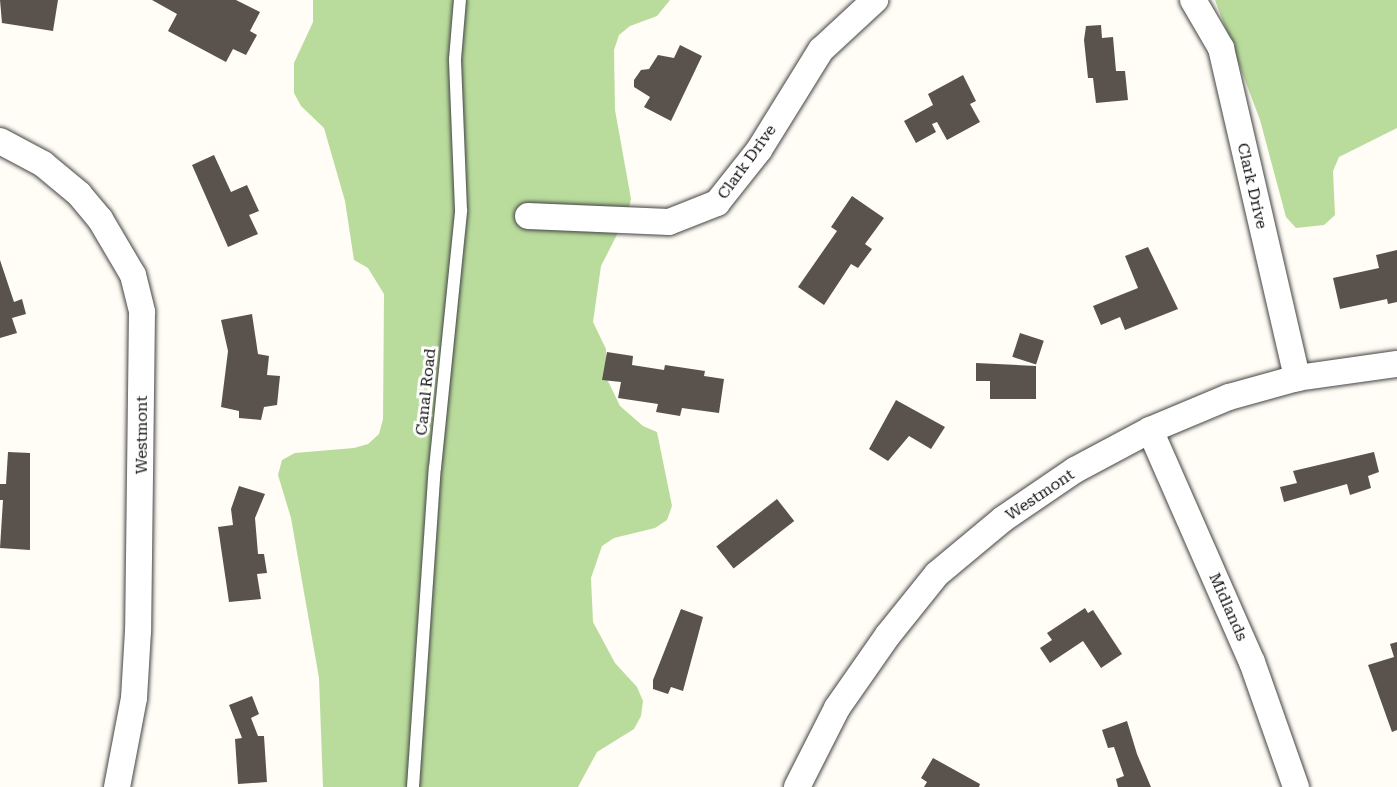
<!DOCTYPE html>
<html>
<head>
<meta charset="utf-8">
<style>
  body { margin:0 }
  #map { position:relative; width:1397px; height:787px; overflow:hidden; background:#fffdf5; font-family:"Roboto Serif",serif }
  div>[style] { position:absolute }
  .forest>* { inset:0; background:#b9dc9c }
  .building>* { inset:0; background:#5a524d; transform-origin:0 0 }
  .roads { filter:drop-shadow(0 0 2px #444) drop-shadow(0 0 2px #444) }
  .lane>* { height:12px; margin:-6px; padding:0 6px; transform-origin:6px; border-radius:6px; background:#fff }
  .street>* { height:26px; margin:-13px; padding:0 13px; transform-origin:13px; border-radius:13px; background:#fff }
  span { translate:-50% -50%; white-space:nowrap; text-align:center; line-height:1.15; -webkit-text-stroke:6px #fff; paint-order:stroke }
  .street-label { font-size:16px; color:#111 }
</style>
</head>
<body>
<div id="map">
  <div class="forest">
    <i style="clip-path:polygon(313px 0,670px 0,657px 16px,630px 26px,619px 35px,614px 50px,615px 110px,631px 199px,628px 213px,601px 266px,593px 322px,606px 349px,607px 379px,620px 406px,643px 426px,657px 432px,672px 506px,667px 520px,655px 528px,614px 538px,602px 546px,591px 578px,593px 622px,615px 663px,637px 687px,643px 701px,641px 716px,634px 729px,597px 752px,578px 787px,323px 787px,319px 678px,291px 518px,278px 475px,282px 460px,295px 453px,354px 448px,368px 444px,379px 434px,383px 419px,384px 294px,368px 268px,354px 260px,345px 201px,324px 128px,301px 106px,294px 93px,294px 63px,313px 22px)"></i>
    <i style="clip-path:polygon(1215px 0,1397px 0,1397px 128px,1339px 157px,1333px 171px,1335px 215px,1324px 225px,1296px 228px,1286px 217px,1260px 120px)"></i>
  </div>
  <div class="building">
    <i style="clip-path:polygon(0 0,58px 0,53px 31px,2px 23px)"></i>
    <i style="clip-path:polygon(152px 0,236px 0,260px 12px,250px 31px,257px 35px,246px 55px,233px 49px,226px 62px,168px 31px,177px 14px)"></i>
    <i style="clip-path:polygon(1101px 25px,1102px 38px,1113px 37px,1116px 71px,1125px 71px,1128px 100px,1096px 103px,1093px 78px,1088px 78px,1084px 40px,1086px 26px)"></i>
    <i style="clip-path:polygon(680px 45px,702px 56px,671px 121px,644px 107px,650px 97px,634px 87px,634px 80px,641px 70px,649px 69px,658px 55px,674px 58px)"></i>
    <i style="clip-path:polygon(963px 75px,976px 101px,970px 104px,980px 122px,947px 140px,937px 122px,932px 124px,936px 132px,916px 143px,904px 121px,933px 105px,928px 94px)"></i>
    <i style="clip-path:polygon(214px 155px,231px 192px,247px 185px,259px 211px,249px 215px,258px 234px,228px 247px,192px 165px)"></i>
    <i style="clip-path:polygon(852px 196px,884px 218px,865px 244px,872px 249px,858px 268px,851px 264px,824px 305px,798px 287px,837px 231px,831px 227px)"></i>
    <i style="clip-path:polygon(1148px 247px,1178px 309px,1125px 330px,1120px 317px,1101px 325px,1093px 306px,1138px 288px,1125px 256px)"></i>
    <i style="clip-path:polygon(1397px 250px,1397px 302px,1388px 304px,1387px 299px,1340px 309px,1333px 278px,1379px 268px,1376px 255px)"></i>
    <i style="clip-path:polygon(0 260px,14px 302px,22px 299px,26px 314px,12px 318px,17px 333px,0 338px)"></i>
    <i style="clip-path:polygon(252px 314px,258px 354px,269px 356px,267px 375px,280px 376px,277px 405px,264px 407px,261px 420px,239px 418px,239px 411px,221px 407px,228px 351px,221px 320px)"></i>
    <i style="left:1020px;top:333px;width:25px;height:25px;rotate:18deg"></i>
    <i style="clip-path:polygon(607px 352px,633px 356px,632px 365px,664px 370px,665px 365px,705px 371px,704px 376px,724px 379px,719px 413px,682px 408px,680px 416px,656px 412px,658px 404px,618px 398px,621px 382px,602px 380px)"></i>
    <i style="clip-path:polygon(976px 363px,1036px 366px,1036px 399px,990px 399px,990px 381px,976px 381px)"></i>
    <i style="clip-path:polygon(896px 400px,945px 427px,931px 449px,909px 436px,888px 461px,869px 449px)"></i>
    <i style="clip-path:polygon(8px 452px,30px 453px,30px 550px,0 548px,3px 500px,0 500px,0 484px,6px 484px)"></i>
    <i style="clip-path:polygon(1374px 452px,1379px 472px,1368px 476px,1371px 488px,1350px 495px,1347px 484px,1284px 502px,1280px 487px,1297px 483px,1293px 471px)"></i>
    <i style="clip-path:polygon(239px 486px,265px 494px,255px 518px,258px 554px,264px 554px,267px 573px,257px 574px,261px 599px,229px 602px,218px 527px,233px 525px,231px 509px)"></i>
    <i style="left:777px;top:499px;width:28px;height:77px;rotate:52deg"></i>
    <i style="clip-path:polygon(1085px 608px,1088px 613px,1093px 610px,1122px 654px,1101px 668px,1083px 641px,1050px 663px,1040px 648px,1052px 640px,1047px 633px)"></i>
    <i style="clip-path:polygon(681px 609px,703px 617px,683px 691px,671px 687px,668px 694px,653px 689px,653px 680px)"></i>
    <i style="clip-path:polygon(1397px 642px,1397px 730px,1392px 732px,1368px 665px,1394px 657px,1390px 644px)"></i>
    <i style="clip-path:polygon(252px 696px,259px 714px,251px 718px,258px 736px,264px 736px,267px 782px,238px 784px,235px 739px,242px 738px,229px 705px)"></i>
    <i style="clip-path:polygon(1127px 721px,1137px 754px,1151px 787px,1118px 787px,1116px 779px,1124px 776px,1114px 747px,1108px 748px,1102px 730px)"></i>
    <i style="clip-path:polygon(933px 758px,980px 784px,979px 787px,924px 787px,927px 782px,921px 778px)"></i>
  </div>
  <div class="roads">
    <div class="lane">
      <i style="left:413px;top:787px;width:320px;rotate:-86.1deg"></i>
      <i style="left:435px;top:468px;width:259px;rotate:-84.2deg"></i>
      <i style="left:461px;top:210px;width:151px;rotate:-92.3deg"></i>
      <i style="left:455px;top:59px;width:59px;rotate:-85.2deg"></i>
    </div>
    <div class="street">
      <i style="left:1193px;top:0;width:56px;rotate:59.7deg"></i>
      <i style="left:1221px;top:48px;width:339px;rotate:77deg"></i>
      <i style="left:0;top:141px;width:49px;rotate:28.1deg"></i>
      <i style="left:43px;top:164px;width:47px;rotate:39.8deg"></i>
      <i style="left:79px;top:194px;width:33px;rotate:50deg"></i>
      <i style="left:100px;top:219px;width:65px;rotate:59.5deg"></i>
      <i style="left:133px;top:275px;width:38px;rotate:76deg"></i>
      <i style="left:142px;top:312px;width:319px;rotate:90.7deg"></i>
      <i style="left:138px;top:631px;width:67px;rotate:93.4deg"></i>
      <i style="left:134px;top:698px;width:91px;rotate:100.8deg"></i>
      <i style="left:528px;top:216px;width:141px;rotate:2.4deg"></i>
      <i style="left:669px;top:222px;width:52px;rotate:-21.6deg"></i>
      <i style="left:717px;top:203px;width:68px;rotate:-51.6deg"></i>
      <i style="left:759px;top:150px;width:118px;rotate:-58.2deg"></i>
      <i style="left:821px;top:50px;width:74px;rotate:-42.8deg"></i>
      <i style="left:1150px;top:430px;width:253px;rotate:66.3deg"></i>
      <i style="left:1252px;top:662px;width:133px;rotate:70.6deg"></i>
      <i style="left:797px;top:787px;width:89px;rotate:-63.1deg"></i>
      <i style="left:837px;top:708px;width:89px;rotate:-55.1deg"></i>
      <i style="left:888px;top:635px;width:78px;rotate:-51.2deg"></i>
      <i style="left:937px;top:574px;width:86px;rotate:-39.8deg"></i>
      <i style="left:1003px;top:519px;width:87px;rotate:-34.2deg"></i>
      <i style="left:1075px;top:470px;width:85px;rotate:-28.1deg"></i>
      <i style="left:1150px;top:430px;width:86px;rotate:-22.7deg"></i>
      <i style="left:1229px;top:397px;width:71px;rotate:-15.6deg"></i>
      <i style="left:1297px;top:378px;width:101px;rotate:-8deg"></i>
    </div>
  </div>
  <div class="street-label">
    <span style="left:747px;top:162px;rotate:-54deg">Clark Drive</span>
    <span style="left:1252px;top:186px;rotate:77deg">Clark Drive</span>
    <span style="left:426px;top:392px;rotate:-84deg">Canal Road</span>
    <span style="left:142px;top:435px;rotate:-90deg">Westmont</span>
    <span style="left:1040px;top:495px;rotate:-34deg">Westmont</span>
    <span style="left:1228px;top:607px;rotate:66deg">Midlands</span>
  </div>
</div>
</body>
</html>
